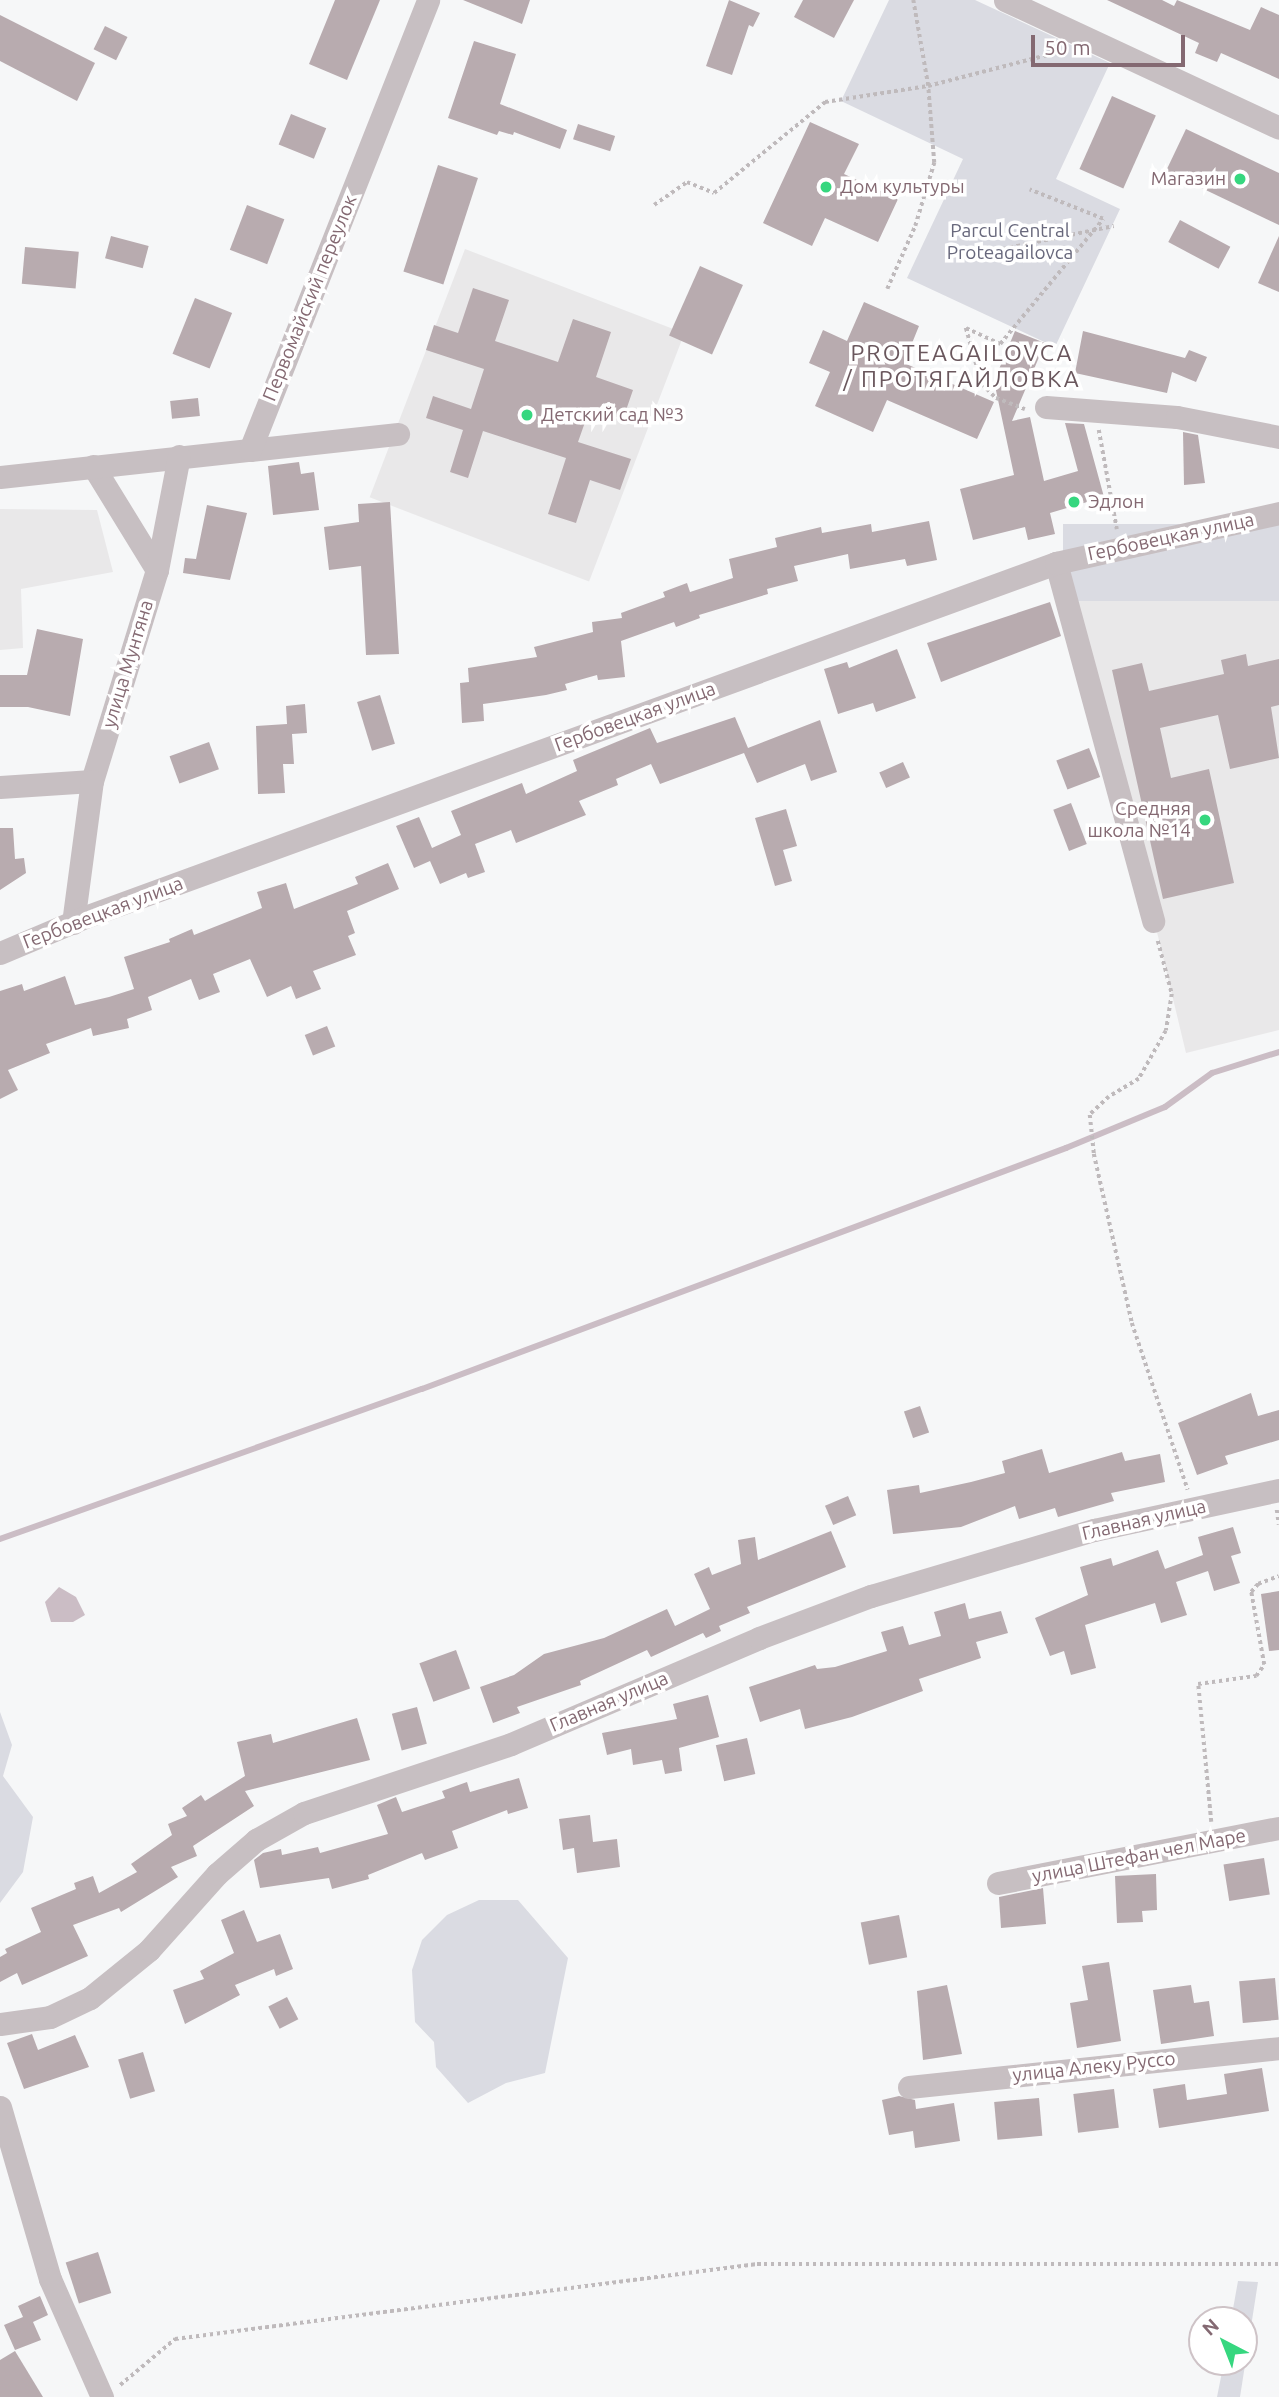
<!DOCTYPE html>
<html>
<head>
<meta charset="utf-8">
<style>
  body { margin:0 }
  #map { position:relative; width:1279px; height:2397px; overflow:hidden; background:#f6f7f8; font-family:Ubuntu,sans-serif }
  div>[style] { position:absolute }
  .built>* { inset:0; background:#e9e8e9; transform-origin:0 0 }
  .green>* { inset:0; background:#dadbe2; transform-origin:0 0 }
  .water>* { inset:0; background:#cbbdc5 }
  .stream>* { height:6px; margin:-3px; padding:0 3px; transform-origin:3px; border-radius:3px; background:#cbbdc5 }
  .building>* { inset:0; background:#b8abaf; transform-origin:0 0 }
  .path>* { height:3.5px; margin-top:-1.75px; transform-origin:0; background:repeating-linear-gradient(90deg,#bfbabc 0 3.5px,transparent 0 7px) }
  .minor>* { height:23px; margin:-11.5px; padding:0 11.5px; transform-origin:11.5px; border-radius:11.5px; background:#c7bfc2 }
  .dots>* { width:19px; height:19px; translate:-50% -50%; box-sizing:border-box; border:4px solid #fff; border-radius:50% }
  span { translate:-50% -50%; white-space:nowrap; text-align:center; line-height:1.15; -webkit-text-stroke:7px #fff; paint-order:stroke }
  .poi-label { font-size:19px; color:#846972 }
  .right { translate:-100% -50%; text-align:right }
  .left { translate:0 -50%; text-align:left }
  .park-label { font-size:19px; color:#68687c }
  .street-label { font-size:19px; color:#846972 }
  .quarter-label { font-size:23px; color:#6a575d; letter-spacing:2px }
  .north { position:absolute; left:1188px; top:2306px; width:70px; height:70px; box-sizing:border-box; background:#fff; border:2px solid #cec3c7; border-radius:50%; rotate:318deg; font-size:19px; font-weight:700; line-height:28px; text-align:center; color:#846972 }
  .north::after { content:''; display:block; margin:auto; width:24px; height:32px; background:#36d77f; clip-path:polygon(50% 0,100% 100%,50% 72%,0 100%) }
  .scale { position:absolute; left:1031px; top:35px; width:154px; height:32px; box-sizing:border-box; border:4px solid #846972; border-top:0; padding-left:9px; font-size:21px; line-height:24px; white-space:nowrap; color:#846972; -webkit-text-stroke:5px #fff; paint-order:stroke }
</style>
</head>
<body>
<div id="map">
  <div class="built">
    <i style="left:465px;top:249px;width:235px;height:266px;rotate:21deg"></i>
    <i style="clip-path:polygon(0 509px,97px 510px,113px 572px,21px 589px,23px 648px,0 650px)"></i>
    <i style="clip-path:polygon(1279px 539px,1279px 1030px,1186px 1053px,1074px 586px)"></i>
  </div>
  <div class="green">
    <i style="clip-path:polygon(889px 0,975px 0,1110px 63px,1056px 179px,1120px 209px,1055px 347px,907px 278px,963px 159px,841px 101px)"></i>
    <i style="left:1279px;top:524px;width:77px;height:216px;rotate:90deg"></i>
    <i style="clip-path:polygon(0 1712px,12px 1745px,3px 1776px,33px 1817px,23px 1872px,0 1903px)"></i>
    <i style="clip-path:polygon(479px 1900px,518px 1900px,568px 1958px,545px 2073px,506px 2083px,468px 2103px,436px 2067px,434px 2042px,415px 2022px,412px 1970px,422px 1940px,447px 1915px)"></i>
    <i style="clip-path:polygon(1238px 2281px,1258px 2282px,1240px 2397px,1217px 2397px,1224px 2362px,1244px 2362px,1244px 2320px,1231px 2320px)"></i>
  </div>
  <div class="water">
    <i style="clip-path:polygon(59px 1587px,76px 1597px,85px 1615px,73px 1622px,51px 1622px,45px 1602px)"></i>
  </div>
  <div class="stream">
    <i style="left:0;top:1539px;width:448px;rotate:-19.6deg"></i>
    <i style="left:422px;top:1389px;width:688px;rotate:-20.52deg"></i>
    <i style="left:1066px;top:1148px;width:107px;rotate:-22.5deg"></i>
    <i style="left:1165px;top:1107px;width:58px;rotate:-35.9deg"></i>
    <i style="left:1212px;top:1073px;width:70px;rotate:-17.4deg"></i>
  </div>
  <div class="building">
    <i style="clip-path:polygon(335px 0,380px 0,347px 80px,309px 64px)"></i>
    <i style="clip-path:polygon(463px 0,530px 0,522px 24px)"></i>
    <i style="clip-path:polygon(729px 0,760px 13px,753px 27px,749px 25px,732px 75px,706px 66px)"></i>
    <i style="clip-path:polygon(803px 0,854px 0,834px 38px,794px 17px)"></i>
    <i style="clip-path:polygon(1107px 0,1162px 0,1174px 6px,1177px 0,1250px 30px,1261px 7px,1279px 15px,1279px 79px,1221px 53px,1217px 62px,1195px 53px,1199px 43px)"></i>
    <i style="clip-path:polygon(0 15px,95px 63px,77px 101px,0 61px)"></i>
    <i style="left:105px;top:26px;width:25px;height:26px;rotate:26deg"></i>
    <i style="clip-path:polygon(474px 41px,516px 54px,500px 104px,567px 130px,560px 149px,514px 132px,513px 135px,499px 131px,497px 135px,448px 118px)"></i>
    <i style="left:1112px;top:96px;width:48px;height:80px;rotate:24deg"></i>
    <i style="left:291px;top:114px;width:38px;height:33px;rotate:22deg"></i>
    <i style="clip-path:polygon(810px 122px,859px 144px,844px 174px,898px 199px,878px 242px,825px 218px,812px 246px,763px 223px)"></i>
    <i style="left:578px;top:124px;width:39px;height:16px;rotate:18deg"></i>
    <i style="clip-path:polygon(1186px 129px,1279px 173px,1279px 225px,1166px 171px)"></i>
    <i style="left:438px;top:165px;width:42px;height:112px;rotate:18deg"></i>
    <i style="left:247px;top:205px;width:40px;height:48px;rotate:21deg"></i>
    <i style="left:1180px;top:220px;width:57px;height:25px;rotate:28deg"></i>
    <i style="left:111px;top:236px;width:39px;height:23px;rotate:15deg"></i>
    <i style="clip-path:polygon(1279px 236px,1279px 292px,1258px 283px)"></i>
    <i style="left:25px;top:247px;width:54px;height:37px;rotate:5deg"></i>
    <i style="left:700px;top:266px;width:47px;height:76px;rotate:24deg"></i>
    <i style="clip-path:polygon(473px 288px,509px 300px,495px 341px,558px 362px,573px 319px,611px 332px,596px 377px,633px 390px,623px 419px,590px 408px,578px 442px,631px 459px,620px 490px,590px 480px,576px 523px,548px 514px,566px 458px,483px 431px,468px 478px,450px 472px,463px 430px,426px 418px,433px 396px,471px 409px,484px 369px,426px 350px,434px 325px,458px 333px)"></i>
    <i style="left:195px;top:298px;width:40px;height:60px;rotate:22deg"></i>
    <i style="clip-path:polygon(864px 302px,919px 326px,904px 363px,994px 402px,977px 439px,887px 400px,873px 432px,815px 406px,830px 372px,809px 363px,823px 330px,847px 341px)"></i>
    <i style="clip-path:polygon(1015px 331px,1045px 343px,1012px 421px,1030px 417px,1044px 481px,1078px 471px,1065px 423px,1084px 424px,1104px 497px,1050px 513px,1055px 534px,1028px 540px,1025px 527px,973px 540px,960px 489px,1014px 475px,994px 381px)"></i>
    <i style="clip-path:polygon(1083px 331px,1185px 358px,1189px 350px,1207px 357px,1196px 382px,1172px 372px,1167px 393px,1075px 373px)"></i>
    <i style="left:198px;top:398px;width:18px;height:28px;rotate:84deg"></i>
    <i style="clip-path:polygon(1183px 432px,1198px 435px,1205px 483px,1184px 485px)"></i>
    <i style="clip-path:polygon(299px 462px,301px 474px,314px 472px,319px 510px,273px 515px,268px 466px)"></i>
    <i style="clip-path:polygon(390px 502px,399px 654px,366px 655px,361px 566px,329px 570px,324px 527px,359px 522px,358px 504px)"></i>
    <i style="clip-path:polygon(207px 505px,247px 513px,230px 580px,183px 573px,185px 558px,196px 559px)"></i>
    <i style="clip-path:polygon(929px 521px,937px 560px,907px 566px,905px 559px,850px 569px,848px 554px,794px 566px,798px 581px,767px 589px,768px 594px,699px 615px,700px 618px,676px 627px,674px 622px,621px 641px,625px 677px,598px 680px,597px 675px,565px 684px,567px 690px,546px 695px,483px 704px,484px 721px,462px 723px,460px 683px,469px 682px,468px 668px,537px 657px,534px 647px,593px 632px,592px 622px,622px 618px,621px 613px,665px 597px,663px 592px,687px 583px,690px 592px,733px 578px,729px 559px,777px 547px,775px 538px,821px 527px,822px 533px,871px 524px,872px 532px)"></i>
    <i style="clip-path:polygon(1050px 602px,1061px 636px,941px 682px,927px 643px)"></i>
    <i style="clip-path:polygon(37px 629px,83px 639px,70px 716px,28px 707px,0 707px,0 675px,27px 675px)"></i>
    <i style="clip-path:polygon(897px 649px,916px 698px,876px 712px,873px 703px,838px 714px,824px 669px,847px 662px,849px 668px)"></i>
    <i style="clip-path:polygon(1246px 654px,1248px 666px,1279px 659px,1279px 705px,1271px 707px,1279px 758px,1230px 769px,1218px 715px,1160px 728px,1171px 778px,1209px 769px,1234px 883px,1163px 899px,1112px 670px,1142px 663px,1149px 691px,1224px 674px,1221px 660px)"></i>
    <i style="left:380px;top:695px;width:51px;height:24px;rotate:73deg"></i>
    <i style="clip-path:polygon(305px 704px,307px 733px,292px 734px,294px 764px,283px 764px,285px 793px,258px 794px,256px 726px,287px 724px,286px 706px)"></i>
    <i style="clip-path:polygon(735px 717px,748px 748px,820px 720px,837px 772px,811px 781px,805px 764px,757px 783px,744px 753px,660px 784px,651px 764px,616px 779px,618px 785px,579px 801px,586px 815px,516px 843px,511px 830px,475px 844px,485px 872px,468px 878px,466px 873px,440px 884px,430px 861px,414px 868px,396px 826px,419px 817px,432px 848px,461px 835px,451px 811px,522px 783px,526px 794px,577px 771px,573px 760px,650px 728px,657px 743px)"></i>
    <i style="left:209px;top:742px;width:29px;height:42px;rotate:70deg"></i>
    <i style="left:1089px;top:748px;width:31px;height:35px;rotate:69deg"></i>
    <i style="left:903px;top:762px;width:17px;height:26px;rotate:66deg"></i>
    <i style="left:1071px;top:803px;width:44px;height:19px;rotate:69deg"></i>
    <i style="clip-path:polygon(786px 809px,797px 846px,783px 850px,792px 881px,775px 886px,755px 818px)"></i>
    <i style="clip-path:polygon(0 828px,13px 828px,15px 859px,24px 858px,26px 873px,0 890px)"></i>
    <i style="clip-path:polygon(388px 863px,399px 889px,347px 911px,355px 933px,348px 936px,356px 955px,313px 971px,321px 989px,296px 999px,291px 986px,267px 997px,250px 959px,213px 974px,220px 992px,199px 1000px,191px 979px,148px 997px,152px 1010px,127px 1019px,129px 1028px,93px 1036px,91px 1028px,46px 1044px,50px 1053px,8px 1070px,18px 1090px,0 1099px,0 991px,22px 984px,24px 991px,65px 976px,75px 1005px,109px 997px,134px 989px,124px 957px,170px 942px,169px 939px,192px 929px,194px 935px,262px 908px,257px 892px,286px 883px,294px 909px,358px 884px,355px 877px)"></i>
    <i style="left:327px;top:1026px;width:22px;height:24px;rotate:68deg"></i>
    <i style="clip-path:polygon(1251px 1393px,1258px 1416px,1279px 1410px,1279px 1440px,1225px 1456px,1228px 1464px,1197px 1475px,1178px 1423px)"></i>
    <i style="left:920px;top:1406px;width:28px;height:17px;rotate:71deg"></i>
    <i style="clip-path:polygon(1042px 1449px,1049px 1473px,1122px 1452px,1125px 1461px,1160px 1454px,1165px 1482px,1111px 1493px,1114px 1501px,1058px 1517px,1055px 1508px,1019px 1519px,1015px 1506px,961px 1527px,893px 1534px,887px 1490px,919px 1485px,920px 1493px,971px 1482px,1005px 1473px,1002px 1461px)"></i>
    <i style="left:848px;top:1496px;width:21px;height:25px;rotate:67deg"></i>
    <i style="clip-path:polygon(1233px 1527px,1241px 1553px,1231px 1556px,1240px 1583px,1214px 1591px,1208px 1571px,1176px 1582px,1187px 1615px,1161px 1623px,1155px 1603px,1085px 1625px,1096px 1668px,1071px 1675px,1064px 1651px,1050px 1656px,1035px 1618px,1088px 1595px,1080px 1567px,1111px 1558px,1113px 1566px,1158px 1550px,1165px 1569px,1203px 1555px,1198px 1537px)"></i>
    <i style="clip-path:polygon(831px 1531px,846px 1567px,747px 1607px,750px 1613px,719px 1626px,721px 1631px,706px 1638px,703px 1633px,651px 1657px,647px 1650px,580px 1681px,581px 1685px,517px 1707px,520px 1713px,493px 1723px,480px 1687px,514px 1675px,544px 1654px,604px 1638px,667px 1609px,675px 1626px,710px 1609px,694px 1574px,709px 1567px,712px 1575px,741px 1564px,738px 1540px,755px 1537px,758px 1560px)"></i>
    <i style="clip-path:polygon(1279px 1591px,1279px 1650px,1269px 1651px,1261px 1594px)"></i>
    <i style="clip-path:polygon(965px 1603px,969px 1619px,1001px 1611px,1008px 1633px,976px 1642px,981px 1658px,919px 1679px,923px 1691px,852px 1717px,805px 1729px,800px 1709px,760px 1722px,749px 1687px,815px 1665px,817px 1669px,835px 1667px,887px 1651px,881px 1632px,903px 1626px,909px 1645px,941px 1636px,934px 1612px)"></i>
    <i style="left:456px;top:1650px;width:41px;height:39px;rotate:70deg"></i>
    <i style="clip-path:polygon(708px 1695px,719px 1737px,679px 1748px,682px 1771px,665px 1774px,662px 1760px,633px 1765px,631px 1749px,607px 1755px,602px 1733px,677px 1719px,673px 1704px)"></i>
    <i style="left:417px;top:1707px;width:38px;height:26px;rotate:75deg"></i>
    <i style="clip-path:polygon(357px 1718px,370px 1760px,245px 1791px,254px 1806px,193px 1846px,197px 1856px,171px 1867px,178px 1877px,121px 1912px,119px 1908px,73px 1925px,88px 1956px,22px 1985px,17px 1973px,0 1982px,0 1957px,7px 1953px,5px 1949px,41px 1932px,31px 1908px,76px 1889px,74px 1883px,93px 1876px,99px 1893px,137px 1872px,131px 1864px,172px 1835px,168px 1824px,187px 1816px,182px 1808px,201px 1795px,205px 1801px,245px 1776px,237px 1742px,271px 1734px,273px 1743px)"></i>
    <i style="left:747px;top:1738px;width:37px;height:32px;rotate:77deg"></i>
    <i style="clip-path:polygon(519px 1778px,528px 1808px,508px 1814px,507px 1810px,452px 1831px,458px 1848px,425px 1860px,422px 1853px,368px 1875px,369px 1879px,332px 1889px,329px 1878px,260px 1888px,254px 1860px,263px 1853px,281px 1849px,282px 1855px,318px 1847px,320px 1853px,388px 1834px,377px 1805px,396px 1797px,402px 1812px,445px 1798px,442px 1791px,467px 1782px,470px 1792px)"></i>
    <i style="clip-path:polygon(590px 1815px,593px 1842px,617px 1839px,620px 1867px,577px 1873px,574px 1848px,563px 1850px,559px 1819px)"></i>
    <i style="left:1264px;top:1858px;width:37px;height:41px;rotate:81deg"></i>
    <i style="clip-path:polygon(1156px 1874px,1157px 1910px,1142px 1911px,1143px 1922px,1117px 1923px,1115px 1876px)"></i>
    <i style="clip-path:polygon(1043px 1888px,1046px 1924px,1001px 1928px,999px 1897px)"></i>
    <i style="clip-path:polygon(244px 1910px,257px 1942px,280px 1934px,293px 1969px,276px 1976px,274px 1969px,235px 1985px,240px 1995px,185px 2024px,173px 1990px,204px 1979px,200px 1971px,234px 1953px,221px 1920px)"></i>
    <i style="left:899px;top:1915px;width:43px;height:39px;rotate:79deg"></i>
    <i style="clip-path:polygon(1109px 1962px,1121px 2041px,1077px 2048px,1070px 2003px,1088px 2000px,1082px 1966px)"></i>
    <i style="left:1275px;top:1978px;width:42px;height:36px;rotate:85deg"></i>
    <i style="clip-path:polygon(947px 1985px,962px 2054px,923px 2060px,917px 1991px)"></i>
    <i style="clip-path:polygon(1191px 1985px,1194px 2003px,1209px 2001px,1214px 2036px,1161px 2044px,1153px 1990px)"></i>
    <i style="left:287px;top:1997px;width:25px;height:21px;rotate:63deg"></i>
    <i style="clip-path:polygon(32px 2034px,38px 2050px,75px 2035px,89px 2067px,24px 2089px,7px 2043px)"></i>
    <i style="left:143px;top:2052px;width:41px;height:26px;rotate:73deg"></i>
    <i style="clip-path:polygon(1262px 2068px,1269px 2111px,1159px 2128px,1153px 2089px,1185px 2084px,1187px 2100px,1227px 2094px,1224px 2074px)"></i>
    <i style="left:1114px;top:2089px;width:39px;height:41px;rotate:83deg"></i>
    <i style="clip-path:polygon(899px 2096px,915px 2100px,916px 2109px,954px 2103px,960px 2141px,915px 2148px,913px 2131px,889px 2135px,882px 2100px)"></i>
    <i style="left:1039px;top:2098px;width:38px;height:45px;rotate:85deg"></i>
    <i style="left:98px;top:2252px;width:43px;height:34px;rotate:72deg"></i>
    <i style="clip-path:polygon(40px 2296px,48px 2315px,33px 2322px,41px 2340px,15px 2350px,4px 2325px,23px 2317px,18px 2306px)"></i>
    <i style="clip-path:polygon(15px 2351px,43px 2397px,0 2397px,0 2360px)"></i>
  </div>
  <div class="path">
    <i style="left:654px;top:205px;width:40px;rotate:-34.9deg"></i>
    <i style="left:687px;top:182px;width:29px;rotate:22deg"></i>
    <i style="left:714px;top:193px;width:144px;rotate:-39.3deg"></i>
    <i style="left:825px;top:102px;width:104px;rotate:-8.8deg"></i>
    <i style="left:928px;top:86px;width:138px;rotate:-14.6deg"></i>
    <i style="left:1003px;top:249px;width:113px;rotate:-11.7deg"></i>
    <i style="left:887px;top:289px;width:69px;rotate:-66deg"></i>
    <i style="left:915px;top:226px;width:66px;rotate:-73.2deg"></i>
    <i style="left:934px;top:163px;width:77px;rotate:-94.5deg"></i>
    <i style="left:928px;top:86px;width:87px;rotate:-99.9deg"></i>
    <i style="left:966px;top:328px;width:38px;rotate:25deg"></i>
    <i style="left:1000px;top:344px;width:162px;rotate:-50.5deg"></i>
    <i style="left:1103px;top:219px;width:79px;rotate:-158.3deg"></i>
    <i style="left:966px;top:328px;width:58px;rotate:74.1deg"></i>
    <i style="left:982px;top:384px;width:20px;rotate:45deg"></i>
    <i style="left:996px;top:398px;width:31px;rotate:21deg"></i>
    <i style="left:1099px;top:430px;width:101px;rotate:79.7deg"></i>
    <i style="left:1158px;top:941px;width:55px;rotate:75.2deg"></i>
    <i style="left:1172px;top:994px;width:37px;rotate:99deg"></i>
    <i style="left:1166px;top:1031px;width:55px;rotate:119.4deg"></i>
    <i style="left:1139px;top:1079px;width:35px;rotate:149deg"></i>
    <i style="left:1109px;top:1097px;width:26px;rotate:137deg"></i>
    <i style="left:1090px;top:1115px;width:39px;rotate:84deg"></i>
    <i style="left:1094px;top:1154px;width:173px;rotate:77.3deg"></i>
    <i style="left:1132px;top:1323px;width:176px;rotate:71.5deg"></i>
    <i style="left:1277px;top:1510px;width:15px;rotate:82deg"></i>
    <i style="left:1211px;top:1822px;width:139px;rotate:-95.4deg"></i>
    <i style="left:1198px;top:1684px;width:59px;rotate:-7.9deg"></i>
    <i style="left:1256px;top:1676px;width:14px;rotate:-54deg"></i>
    <i style="left:1264px;top:1665px;width:74px;rotate:-100.1deg"></i>
    <i style="left:1251px;top:1592px;width:11px;rotate:-49deg"></i>
    <i style="left:1258px;top:1584px;width:22px;rotate:-21deg"></i>
    <i style="left:120px;top:2385px;width:72px;rotate:-39.9deg"></i>
    <i style="left:175px;top:2339px;width:587px;rotate:-7.34deg"></i>
    <i style="left:757px;top:2264px;width:522px"></i>
  </div>
  <div class="minor">
    <i style="left:1005px;top:0;width:302px;rotate:25deg"></i>
    <i style="left:1046px;top:407px;width:131px;rotate:4.4deg"></i>
    <i style="left:1177px;top:417px;width:104px;rotate:11.1deg"></i>
    <i style="left:250px;top:450px;width:149px;rotate:-6.2deg"></i>
    <i style="left:93px;top:466px;width:122px;rotate:58.4deg"></i>
    <i style="left:0;top:477px;width:251px;rotate:-6.2deg"></i>
    <i style="left:250px;top:450px;width:484px;rotate:-68.4deg"></i>
    <i style="left:1056px;top:563px;width:371px;rotate:74.8deg"></i>
    <i style="left:0;top:787px;width:92px;rotate:-3.7deg"></i>
    <i style="left:92px;top:781px;width:221px;rotate:-72.9deg"></i>
    <i style="left:157px;top:570px;width:116px;rotate:-79.1deg"></i>
    <i style="left:73px;top:923px;width:143px;rotate:-82.4deg"></i>
    <i style="left:0;top:953px;width:92px;rotate:-23deg"></i>
    <i style="left:85px;top:917px;width:1034px;rotate:-20.03deg"></i>
    <i style="left:1056px;top:563px;width:229px;rotate:-12.6deg"></i>
    <i style="left:998px;top:1883px;width:286px;rotate:-11.1deg"></i>
    <i style="left:0;top:2024px;width:50px;rotate:-8deg"></i>
    <i style="left:50px;top:2017px;width:44px;rotate:-25.4deg"></i>
    <i style="left:90px;top:1998px;width:76px;rotate:-39.1deg"></i>
    <i style="left:149px;top:1950px;width:102px;rotate:-48.2deg"></i>
    <i style="left:217px;top:1874px;width:52px;rotate:-41.1deg"></i>
    <i style="left:256px;top:1840px;width:55px;rotate:-29.4deg"></i>
    <i style="left:304px;top:1813px;width:218px;rotate:-18.4deg"></i>
    <i style="left:511px;top:1744px;width:270px;rotate:-23.1deg"></i>
    <i style="left:759px;top:1638px;width:120px;rotate:-20.6deg"></i>
    <i style="left:871px;top:1596px;width:233px;rotate:-16.5deg"></i>
    <i style="left:1094px;top:1530px;width:189px;rotate:-12.2deg"></i>
    <i style="left:909px;top:2087px;width:372px;rotate:-6deg"></i>
    <i style="left:0;top:2107px;width:179px;rotate:73.8deg"></i>
    <i style="left:50px;top:2279px;width:129px;rotate:66.2deg"></i>
  </div>
  <div class="dots">
    <i style="left:1240px;top:179px;background:#36d77f"></i>
    <i style="left:826px;top:187px;background:#36d77f"></i>
    <i style="left:527px;top:415px;background:#36d77f"></i>
    <i style="left:1074px;top:502px;background:#36d77f"></i>
    <i style="left:1205px;top:820px;background:#36d77f"></i>
  </div>
  <div class="poi-label">
    <span class="right" style="left:1226px;top:179px">Магазин</span>
    <span class="left" style="left:840px;top:187px">Дом культуры</span>
    <span class="left" style="left:541px;top:415px">Детский сад №3</span>
    <span class="left" style="left:1088px;top:502px">Эдлон</span>
    <span class="right" style="left:1191px;top:820px">Средняя<br>школа №14</span>
  </div>
  <div class="park-label">
    <span style="left:1010px;top:242px">Parcul Central<br>Proteagailovca</span>
  </div>
  <div class="street-label">
    <span style="left:310px;top:298px;rotate:-68deg">Первомайский переулок</span>
    <span style="left:1171px;top:537px;rotate:-12deg">Гербовецкая улица</span>
    <span style="left:128px;top:664px;rotate:-73deg">улица Мунтяна</span>
    <span style="left:635px;top:717px;rotate:-20deg">Гербовецкая улица</span>
    <span style="left:103px;top:913px;rotate:-21deg">Гербовецкая улица</span>
    <span style="left:1144px;top:1520px;rotate:-13deg">Главная улица</span>
    <span style="left:609px;top:1702px;rotate:-23deg">Главная улица</span>
    <span style="left:1139px;top:1856px;rotate:-11deg">улица Штефан чел Маре</span>
    <span style="left:1094px;top:2067px;rotate:-6deg">улица Алеку Руссо</span>
  </div>
  <div class="quarter-label">
    <span style="left:962px;top:366px">PROTEAGAILOVCA<br>/ ПРОТЯГАЙЛОВКА</span>
  </div>
  <div class="north">N</div>
  <div class="scale">50 m</div>
</div>
</body>
</html>
